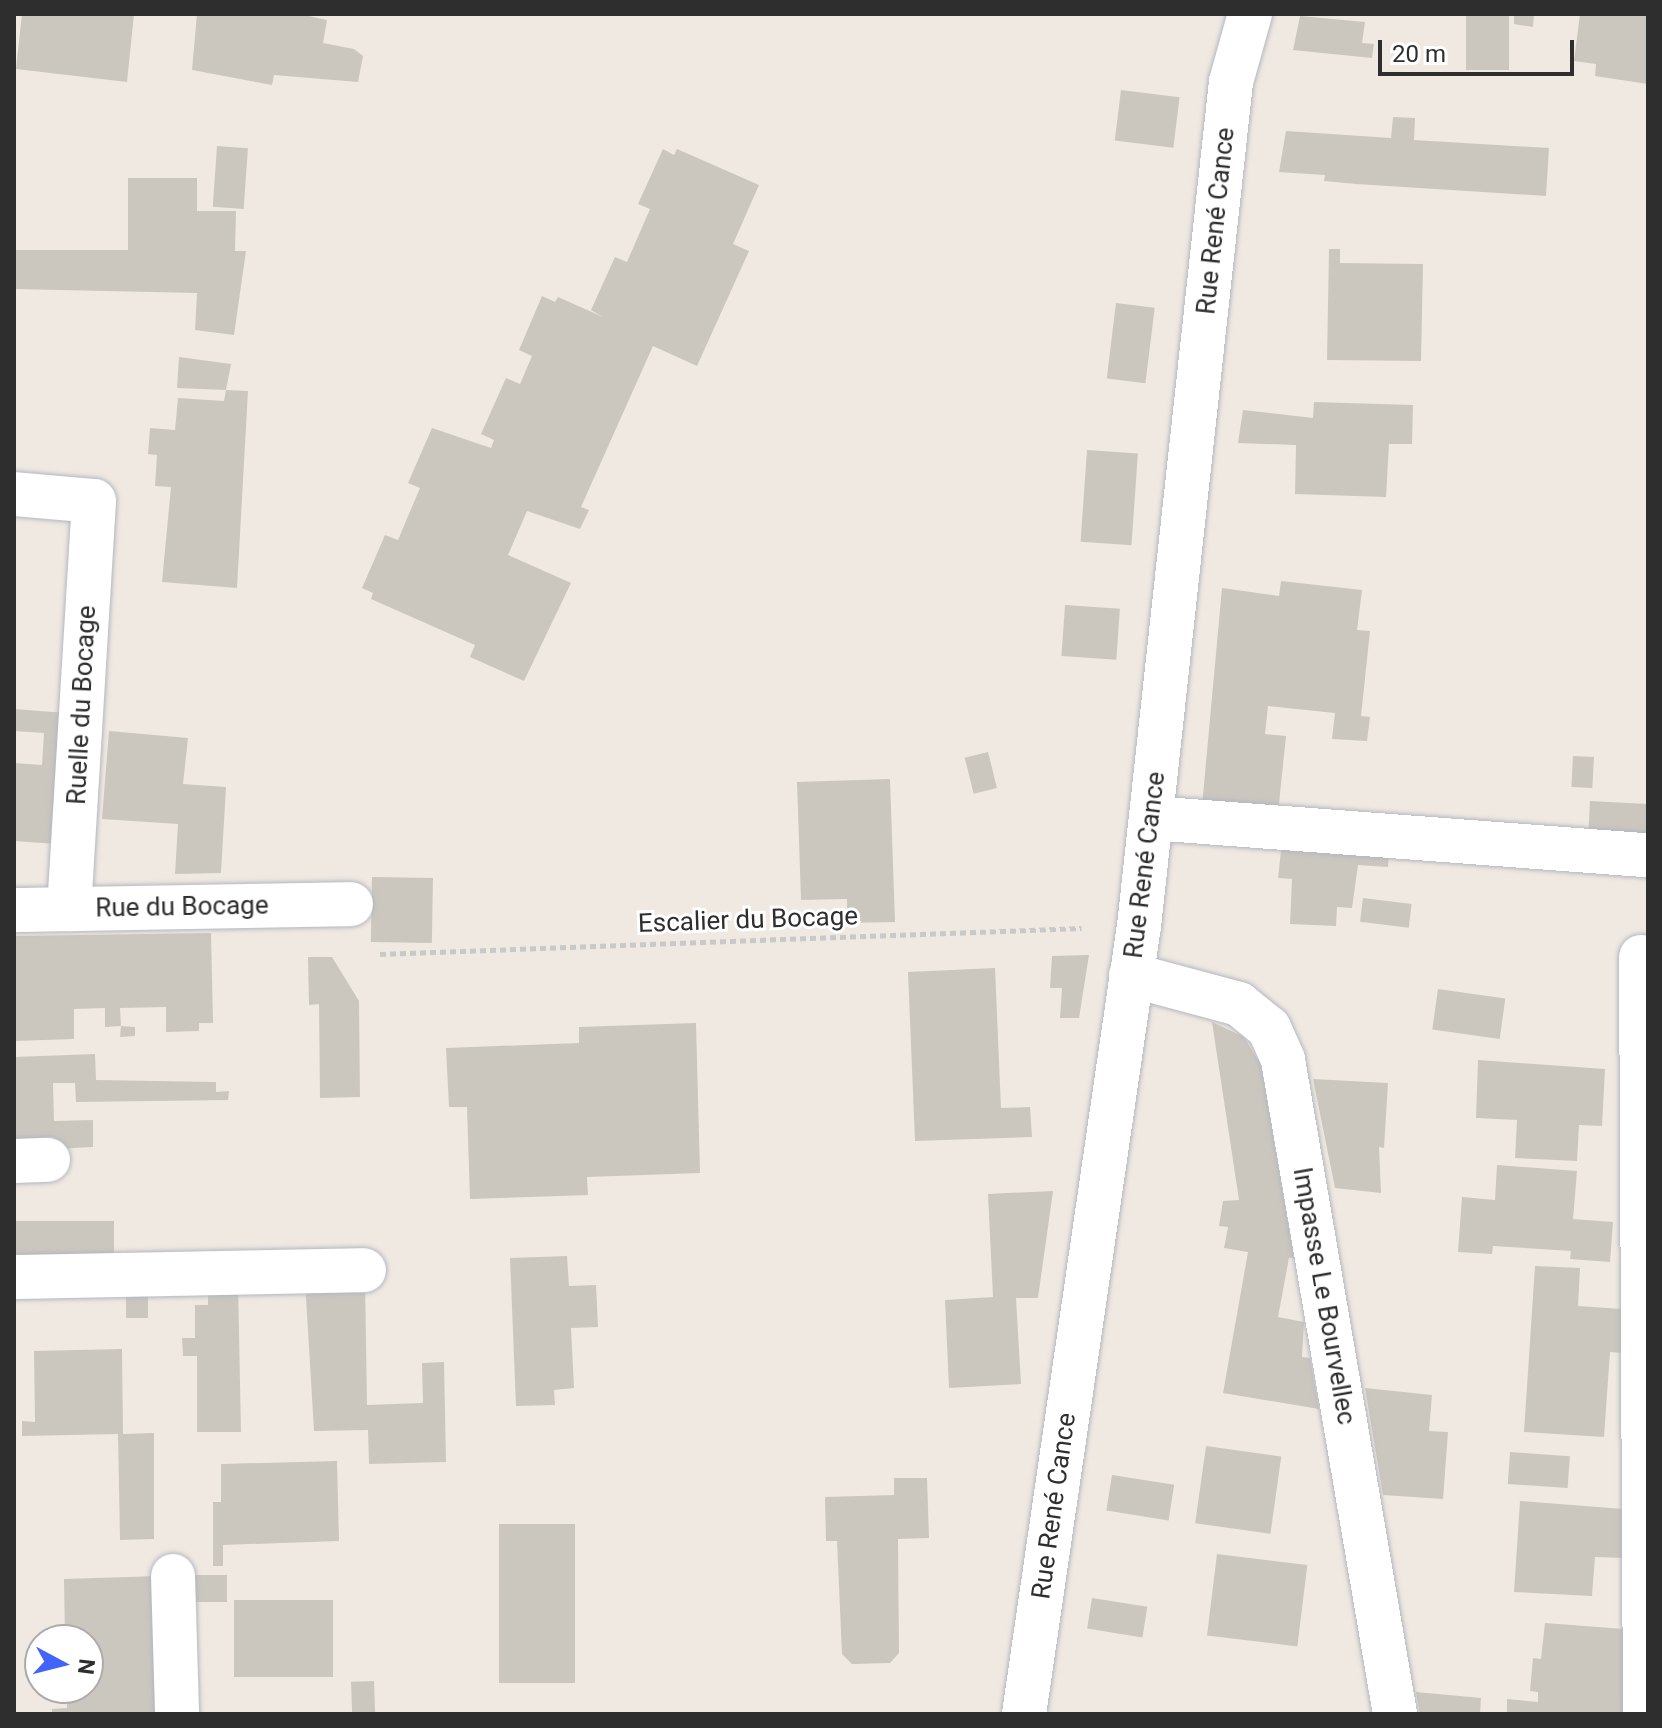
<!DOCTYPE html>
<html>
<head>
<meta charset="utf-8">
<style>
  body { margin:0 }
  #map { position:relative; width:1662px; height:1728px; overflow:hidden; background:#efe9e1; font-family:Roboto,sans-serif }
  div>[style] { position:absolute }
  .building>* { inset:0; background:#cbc7bf; transform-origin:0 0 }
  .path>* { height:5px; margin-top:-2.5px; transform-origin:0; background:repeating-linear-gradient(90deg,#c9c9c9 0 6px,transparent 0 10px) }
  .roads { filter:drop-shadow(0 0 2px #b4b7c1) drop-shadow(0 0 2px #b4b7c1) }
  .minor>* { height:44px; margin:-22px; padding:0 22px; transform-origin:22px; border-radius:22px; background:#fff }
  span { translate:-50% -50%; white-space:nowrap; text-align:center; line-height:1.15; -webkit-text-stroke:6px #fff; paint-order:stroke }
  .street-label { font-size:26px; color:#2e2e2e }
  .frame { position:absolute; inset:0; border:16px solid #2e2e2e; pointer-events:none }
  .north { position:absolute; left:24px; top:1624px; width:80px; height:80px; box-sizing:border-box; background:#fff; border:2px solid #ababab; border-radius:50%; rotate:97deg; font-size:22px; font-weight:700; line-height:32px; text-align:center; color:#2e2e2e }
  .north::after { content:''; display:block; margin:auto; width:28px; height:36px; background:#4264fb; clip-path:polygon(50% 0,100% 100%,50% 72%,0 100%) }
  .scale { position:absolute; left:1378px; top:40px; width:196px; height:36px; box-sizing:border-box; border:4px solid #2e2e2e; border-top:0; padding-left:10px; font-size:24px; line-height:28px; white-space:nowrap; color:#2e2e2e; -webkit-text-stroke:6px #fff; paint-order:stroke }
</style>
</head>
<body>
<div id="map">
  <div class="building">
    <i style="clip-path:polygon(22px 14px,134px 14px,127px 82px,16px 69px)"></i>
    <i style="clip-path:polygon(197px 14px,299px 14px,327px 20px,323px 43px,354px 49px,363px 56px,358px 82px,274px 75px,272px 85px,192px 70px)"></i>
    <i style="left:1466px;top:14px;width:43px;height:56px"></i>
    <i style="clip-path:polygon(1514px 14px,1534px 14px,1533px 27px,1514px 24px)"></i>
    <i style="clip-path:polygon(1580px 14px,1648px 14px,1648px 84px,1595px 76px,1596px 64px,1574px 61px)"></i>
    <i style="clip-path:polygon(1300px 16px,1365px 22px,1362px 43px,1374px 44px,1372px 58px,1293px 50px)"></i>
    <i style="left:1121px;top:90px;width:59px;height:51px;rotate:7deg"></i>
    <i style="clip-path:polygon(1393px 117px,1415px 118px,1414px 140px,1549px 148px,1546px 196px,1356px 184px,1324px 181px,1325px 175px,1279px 172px,1286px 131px,1391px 138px)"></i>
    <i style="left:217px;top:146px;width:31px;height:61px;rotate:4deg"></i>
    <i style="clip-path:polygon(663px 149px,674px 155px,677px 149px,759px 185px,733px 244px,749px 251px,697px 366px,653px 346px,581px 507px,589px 510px,580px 529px,527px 511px,508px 555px,571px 583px,524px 681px,470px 657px,475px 645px,371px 599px,373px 593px,362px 588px,385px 535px,398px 540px,420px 488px,408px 483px,432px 428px,491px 448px,494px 440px,481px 434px,506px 378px,520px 384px,532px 356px,519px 350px,542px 296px,555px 302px,558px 297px,603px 317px,591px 310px,615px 257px,627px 262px,650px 209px,638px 204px)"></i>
    <i style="clip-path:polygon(128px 178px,197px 178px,197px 211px,236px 211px,235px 251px,246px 251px,234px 335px,195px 330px,197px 293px,14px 289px,14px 250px,128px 250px)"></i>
    <i style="clip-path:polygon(1329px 249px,1340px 249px,1340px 263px,1423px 264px,1421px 361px,1327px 360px)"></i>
    <i style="left:1116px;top:303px;width:39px;height:76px;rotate:7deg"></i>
    <i style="clip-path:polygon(179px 357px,231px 364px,226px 390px,177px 388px)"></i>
    <i style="clip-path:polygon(226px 390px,248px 391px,237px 588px,162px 582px,171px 487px,155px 486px,157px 455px,148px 454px,150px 428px,175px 430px,178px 398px,224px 401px)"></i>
    <i style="clip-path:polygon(1314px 402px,1413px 405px,1412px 444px,1389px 444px,1386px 497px,1295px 494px,1296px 445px,1238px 443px,1243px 410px,1313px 418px)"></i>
    <i style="left:1087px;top:450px;width:51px;height:92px;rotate:4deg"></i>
    <i style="clip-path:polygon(1281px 581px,1362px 590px,1357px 630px,1370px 631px,1361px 716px,1370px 717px,1367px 741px,1332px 739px,1335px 713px,1268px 706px,1265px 734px,1286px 736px,1277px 823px,1201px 817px,1222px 588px,1279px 596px)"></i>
    <i style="left:1065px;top:605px;width:55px;height:51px;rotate:4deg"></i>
    <i style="clip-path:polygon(14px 709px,66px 713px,56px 844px,14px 841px,14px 763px,42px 765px,44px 733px,14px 731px)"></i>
    <i style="clip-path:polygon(109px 731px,188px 738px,183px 784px,226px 787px,221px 873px,175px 874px,178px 824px,102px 819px)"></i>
    <i style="left:988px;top:752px;width:37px;height:24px;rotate:76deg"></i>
    <i style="left:1573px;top:756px;width:21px;height:31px;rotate:3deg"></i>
    <i style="clip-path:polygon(890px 779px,895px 922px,847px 923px,847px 899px,801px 900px,797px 782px)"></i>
    <i style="left:1590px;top:801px;width:58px;height:43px;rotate:3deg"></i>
    <i style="clip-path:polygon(1282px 842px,1389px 849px,1388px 867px,1358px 865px,1352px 908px,1337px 907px,1336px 926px,1290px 924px,1292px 879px,1278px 878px)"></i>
    <i style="left:372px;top:877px;width:61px;height:65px;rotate:1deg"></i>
    <i style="left:1363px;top:898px;width:49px;height:24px;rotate:7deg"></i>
    <i style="clip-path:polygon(211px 933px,213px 1023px,199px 1023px,199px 1031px,166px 1032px,166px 1007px,120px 1008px,121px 1026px,135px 1027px,135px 1036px,120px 1037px,121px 1026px,105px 1027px,105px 1008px,74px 1009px,74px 1039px,14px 1041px,14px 936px)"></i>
    <i style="clip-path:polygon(1089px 955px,1079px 1018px,1060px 1018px,1062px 988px,1050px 988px,1052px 956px)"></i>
    <i style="clip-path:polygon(308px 957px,332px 957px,359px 1001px,360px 1097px,320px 1098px,319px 1004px,309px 1005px)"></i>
    <i style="clip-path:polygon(995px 968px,1001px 1108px,1030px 1107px,1032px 1137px,915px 1141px,908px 972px)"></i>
    <i style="left:1438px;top:989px;width:68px;height:41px;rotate:8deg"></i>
    <i style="clip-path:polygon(1212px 1022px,1244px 1037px,1261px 1065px,1294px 1258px,1289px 1258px,1278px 1317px,1304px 1322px,1302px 1357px,1310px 1358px,1319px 1409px,1223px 1393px,1248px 1252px,1224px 1248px,1228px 1227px,1219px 1226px,1223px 1201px,1239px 1200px)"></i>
    <i style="clip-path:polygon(696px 1023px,700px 1173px,587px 1177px,588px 1195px,470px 1199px,467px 1107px,449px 1107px,446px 1048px,579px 1043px,579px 1027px)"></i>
    <i style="clip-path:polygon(95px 1054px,96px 1080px,216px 1082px,216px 1092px,229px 1091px,228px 1100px,76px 1102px,75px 1083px,53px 1083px,54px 1121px,93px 1120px,93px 1147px,14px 1151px,14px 1057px)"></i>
    <i style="clip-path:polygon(1478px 1060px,1605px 1069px,1602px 1126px,1579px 1125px,1577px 1161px,1515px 1158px,1517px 1120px,1476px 1118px)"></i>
    <i style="clip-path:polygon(1313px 1079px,1388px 1083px,1384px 1148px,1379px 1147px,1381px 1193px,1335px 1188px)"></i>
    <i style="clip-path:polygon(1497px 1165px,1577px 1171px,1573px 1219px,1613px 1222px,1610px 1262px,1570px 1259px,1571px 1251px,1493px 1246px,1492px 1254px,1458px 1252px,1462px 1197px,1495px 1200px)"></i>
    <i style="clip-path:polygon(1053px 1191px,1038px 1298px,1016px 1298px,1021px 1384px,949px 1388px,945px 1300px,993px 1297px,988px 1194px)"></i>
    <i style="left:114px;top:1221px;width:44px;height:100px;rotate:90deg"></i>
    <i style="clip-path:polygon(567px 1256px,569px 1286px,596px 1285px,598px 1327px,571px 1328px,574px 1388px,554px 1390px,555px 1405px,516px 1406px,510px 1258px)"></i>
    <i style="clip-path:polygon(1535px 1266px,1580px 1268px,1578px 1306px,1622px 1309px,1622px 1353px,1610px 1352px,1604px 1437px,1524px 1432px)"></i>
    <i style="clip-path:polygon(365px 1280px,367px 1405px,423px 1403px,422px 1363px,444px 1362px,446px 1462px,369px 1464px,368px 1430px,314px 1431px,305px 1281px)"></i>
    <i style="clip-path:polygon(238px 1282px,241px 1432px,197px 1432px,197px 1356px,183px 1356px,182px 1338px,195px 1338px,195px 1305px,208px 1305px,208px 1283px)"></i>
    <i style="left:148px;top:1293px;width:25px;height:22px;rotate:90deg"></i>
    <i style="clip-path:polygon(122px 1349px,123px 1434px,154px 1433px,154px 1539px,120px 1540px,118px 1434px,22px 1436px,22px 1421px,35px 1422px,34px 1351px)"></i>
    <i style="clip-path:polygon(1365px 1388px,1432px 1395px,1429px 1431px,1448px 1432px,1443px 1499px,1383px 1495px)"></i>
    <i style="left:1206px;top:1446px;width:76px;height:78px;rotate:8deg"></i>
    <i style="left:1510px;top:1452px;width:60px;height:32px;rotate:4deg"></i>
    <i style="clip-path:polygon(337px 1461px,339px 1541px,223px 1545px,223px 1566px,213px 1566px,213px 1502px,221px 1502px,221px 1464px)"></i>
    <i style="left:1112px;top:1475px;width:63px;height:36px;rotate:9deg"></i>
    <i style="clip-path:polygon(894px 1478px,927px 1478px,929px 1538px,898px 1539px,899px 1653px,890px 1663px,852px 1664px,842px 1654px,837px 1541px,826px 1541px,825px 1497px,894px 1495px)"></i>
    <i style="clip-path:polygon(1520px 1501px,1623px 1509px,1624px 1558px,1595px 1557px,1592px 1596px,1514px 1592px)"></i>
    <i style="left:499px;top:1524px;width:76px;height:159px"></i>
    <i style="left:1217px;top:1554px;width:91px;height:82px;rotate:7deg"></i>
    <i style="left:193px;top:1575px;width:34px;height:27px"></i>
    <i style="clip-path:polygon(159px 1576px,161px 1714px,52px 1714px,52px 1709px,67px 1708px,66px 1688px,88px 1688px,88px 1640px,65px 1640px,64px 1579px)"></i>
    <i style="left:1092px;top:1598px;width:56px;height:31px;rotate:9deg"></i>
    <i style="left:234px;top:1600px;width:99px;height:77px"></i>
    <i style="clip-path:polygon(1545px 1623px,1624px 1629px,1624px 1714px,1507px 1713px,1507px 1699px,1538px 1702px,1538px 1692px,1530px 1691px,1533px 1658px,1541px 1659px)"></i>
    <i style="left:374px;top:1681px;width:33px;height:23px;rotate:88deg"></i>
    <i style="clip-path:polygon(1416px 1692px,1481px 1698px,1480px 1714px,1420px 1714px)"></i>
  </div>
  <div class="path">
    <i style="left:380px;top:954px;width:702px;rotate:-2.12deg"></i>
  </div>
  <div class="roads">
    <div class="minor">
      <i style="left:14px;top:494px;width:80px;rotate:5deg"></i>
      <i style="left:94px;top:501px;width:409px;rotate:93.5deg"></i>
      <i style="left:1151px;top:818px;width:498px;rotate:4.3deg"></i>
      <i style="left:14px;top:910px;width:337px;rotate:-1deg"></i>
      <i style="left:1641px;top:957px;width:757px;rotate:89.7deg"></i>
      <i style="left:1131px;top:975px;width:112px;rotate:15deg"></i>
      <i style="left:1239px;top:1004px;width:38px;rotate:39deg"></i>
      <i style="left:1269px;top:1028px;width:35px;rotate:66deg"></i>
      <i style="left:1283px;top:1060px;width:664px;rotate:80.28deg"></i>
      <i style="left:14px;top:1161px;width:34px;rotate:-2deg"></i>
      <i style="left:14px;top:1277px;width:350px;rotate:-1.1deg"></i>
      <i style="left:173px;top:1576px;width:138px;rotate:88.3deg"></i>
      <i style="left:1024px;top:1714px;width:796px;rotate:-81.7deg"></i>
      <i style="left:1139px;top:926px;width:849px;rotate:-83.78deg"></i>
      <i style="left:1231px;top:82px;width:71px;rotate:-74.4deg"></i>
    </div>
  </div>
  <div class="street-label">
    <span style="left:1216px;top:221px;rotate:-84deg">Rue René Cance</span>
    <span style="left:82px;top:705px;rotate:-87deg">Ruelle du Bocage</span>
    <span style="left:1145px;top:865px;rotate:-83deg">Rue René Cance</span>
    <span style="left:182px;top:907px;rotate:-1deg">Rue du Bocage</span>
    <span style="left:748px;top:920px;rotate:-2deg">Escalier du Bocage</span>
    <span style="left:1324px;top:1296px;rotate:80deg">Impasse Le Bourvellec</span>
    <span style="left:1054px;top:1506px;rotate:-82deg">Rue René Cance</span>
  </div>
  <div class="frame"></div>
  <div class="north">N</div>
  <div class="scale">20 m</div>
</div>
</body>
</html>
